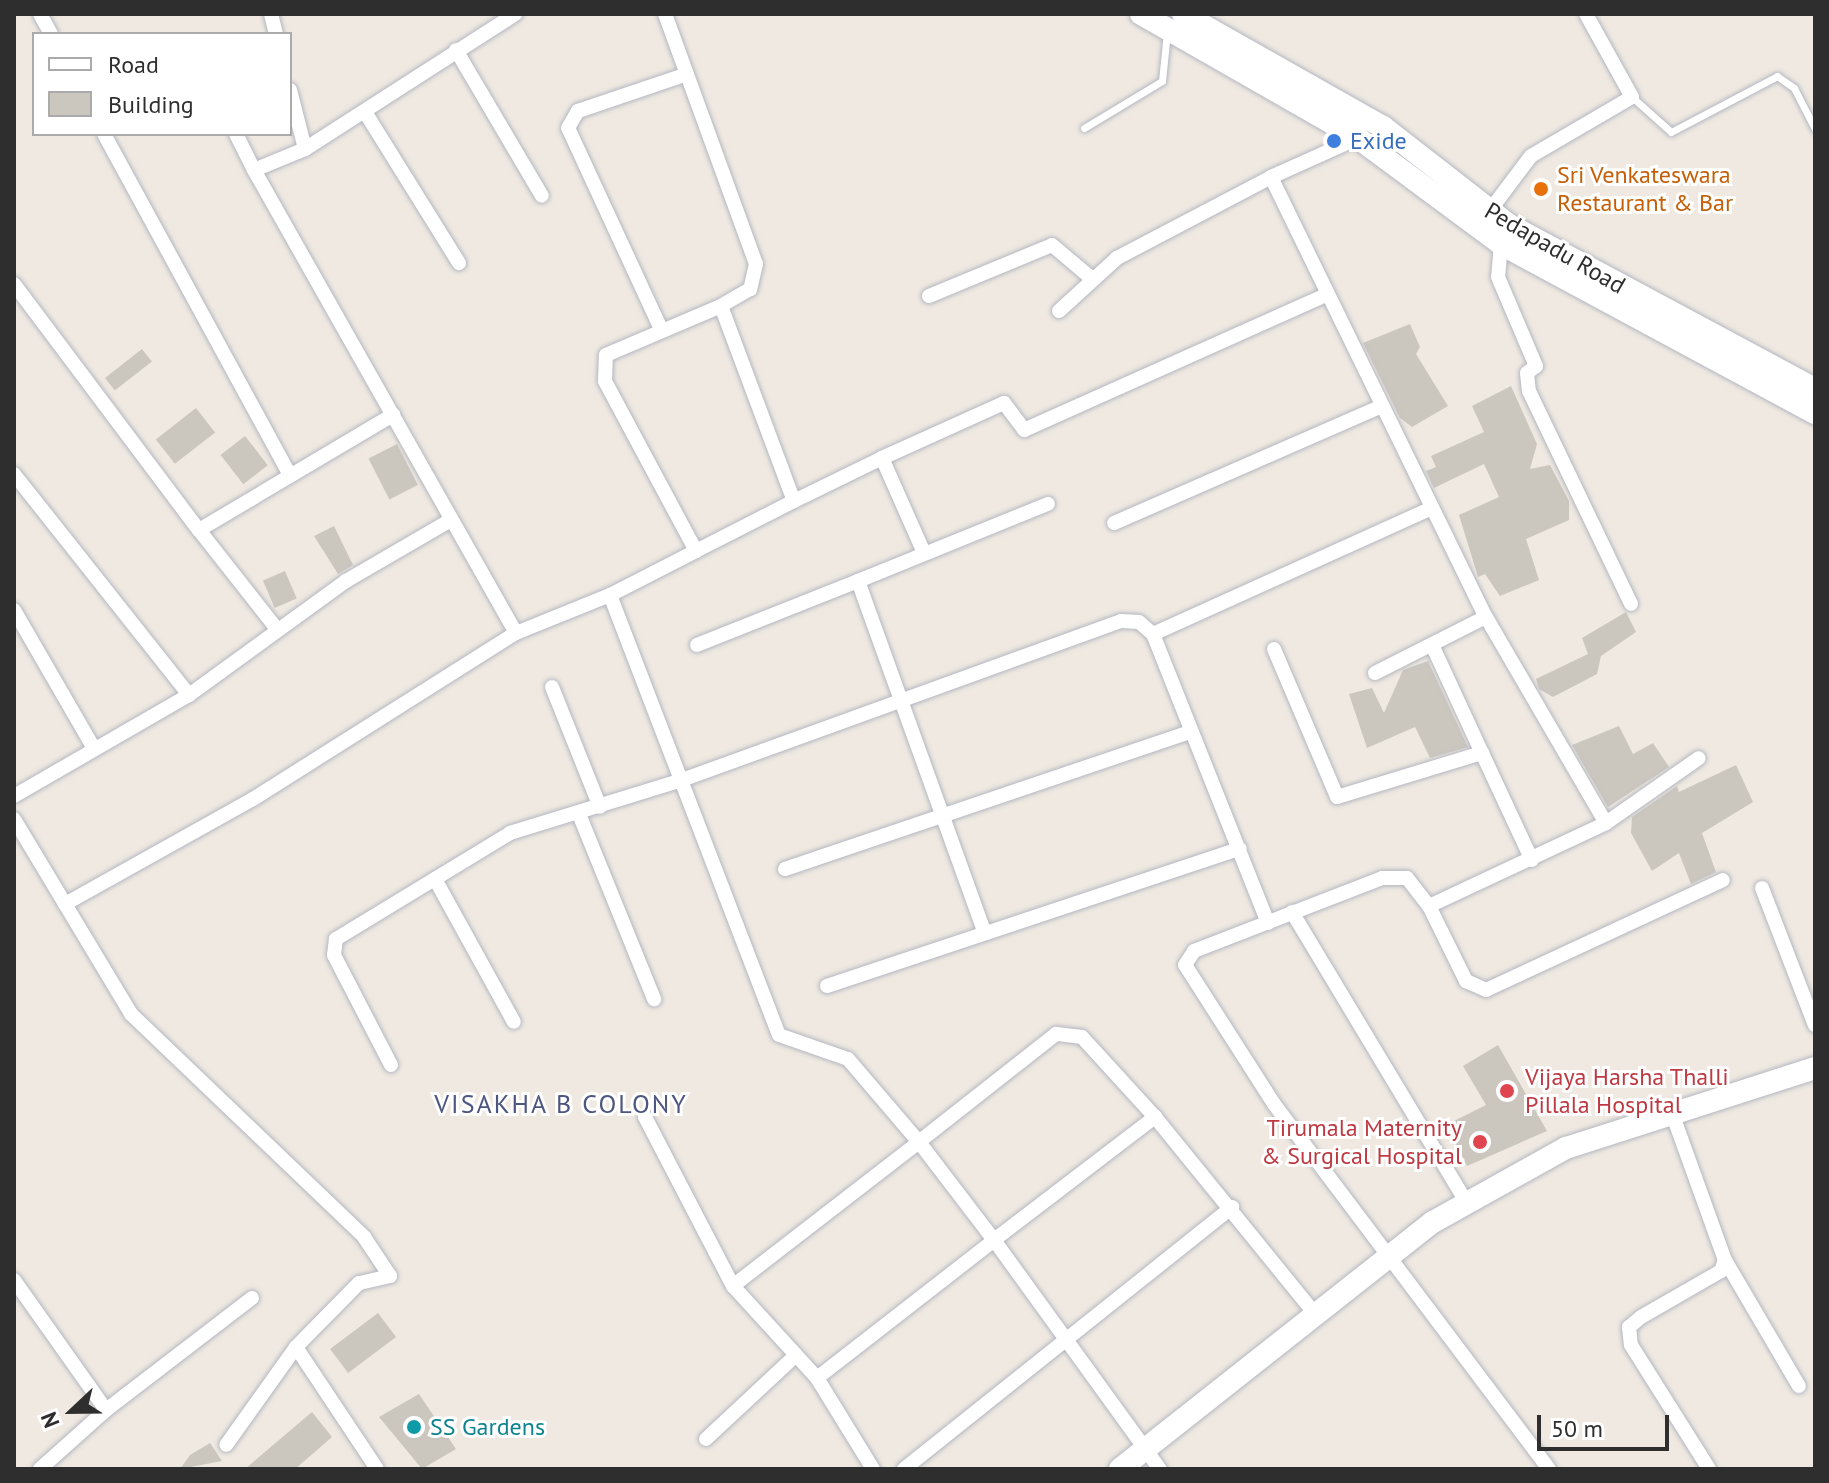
<!DOCTYPE html>
<html>
<head>
<meta charset="utf-8">
<style>
  body { margin:0 }
  #map { position:relative; width:1829px; height:1483px; overflow:hidden; background:#efe9e1; font-family:"PT Sans",sans-serif }
  div>[style] { position:absolute }
  .building>* { inset:0; background:#cbc7bf; transform-origin:0 0 }
  .roads { filter:drop-shadow(0 0 2px #b4b7c1) drop-shadow(0 0 2px #b4b7c1) }
  .lane>* { height:7px; margin:-3.5px; padding:0 3.5px; transform-origin:3.5px; border-radius:3.5px; background:#fff }
  .street>* { height:14px; margin:-7px; padding:0 7px; transform-origin:7px; border-radius:7px; background:#fff }
  .secondary>* { height:22px; margin:-11px; padding:0 11px; transform-origin:11px; border-radius:11px; background:#fff }
  .dots>* { width:22px; height:22px; translate:-50% -50%; box-sizing:border-box; border:4px solid #fff; border-radius:50% }
  span { translate:-50% -50%; white-space:nowrap; text-align:center; line-height:1.15; -webkit-text-stroke:6px #fff; paint-order:stroke }
  .shop-label { font-size:24px; color:#366cbe }
  .left { translate:0 -50%; text-align:left }
  .food-label { font-size:24px; color:#c56008 }
  .street-label { font-size:24px; color:#2e2e2e }
  .health-label { font-size:24px; color:#be3a42 }
  .right { translate:-100% -50%; text-align:right }
  .culture-label { font-size:24px; color:#0d838f }
  .neighbourhood-label { font-size:26px; color:#4d5680; letter-spacing:2px }
  .frame { position:absolute; inset:0; border:16px solid #2e2e2e; pointer-events:none }
  .legend { position:absolute; left:32px; top:32px; width:260px; height:104px; box-sizing:border-box; background:#fff; border:2px solid #ababab; margin:0; padding:10px 14px; list-style:none; font-size:24px; color:#2e2e2e }
  .legend li { display:flex; align-items:center; gap:16px; height:40px }
  .legend b { width:40px; border:2px solid #ababab }
  .north { position:absolute; left:32px; top:1371px; width:80px; height:80px; -webkit-text-stroke:6px #fff; paint-order:stroke; rotate:248deg; font-size:22px; font-weight:700; line-height:32px; text-align:center; color:#2e2e2e }
  .north::after { content:''; display:block; margin:auto; width:28px; height:36px; background:#2e2e2e; clip-path:polygon(50% 0,100% 100%,50% 72%,0 100%) }
  .scale { position:absolute; left:1537px; top:1415px; width:132px; height:36px; box-sizing:border-box; border:4px solid #2e2e2e; border-top:0; padding-left:10px; font-size:24px; line-height:28px; white-space:nowrap; color:#2e2e2e; -webkit-text-stroke:6px #fff; paint-order:stroke }
</style>
</head>
<body>
<div id="map">
  <div class="building">
    <i style="clip-path:polygon(1410px 324px,1420px 347px,1416px 354px,1448px 406px,1412px 427px,1400px 418px,1363px 343px)"></i>
    <i style="left:142px;top:349px;width:16px;height:47px;rotate:52deg"></i>
    <i style="clip-path:polygon(1511px 386px,1537px 444px,1530px 469px,1550px 465px,1569px 501px,1569px 520px,1526px 539px,1539px 580px,1500px 596px,1485px 574px,1478px 577px,1459px 515px,1499px 497px,1484px 464px,1434px 488px,1426px 471px,1436px 467px,1431px 456px,1484px 432px,1472px 406px)"></i>
    <i style="left:196px;top:408px;width:31px;height:51px;rotate:52deg"></i>
    <i style="left:245px;top:436px;width:37px;height:31px;rotate:52deg"></i>
    <i style="left:397px;top:444px;width:46px;height:32px;rotate:63deg"></i>
    <i style="clip-path:polygon(334px 526px,353px 565px,338px 574px,314px 536px)"></i>
    <i style="left:285px;top:571px;width:30px;height:24px;rotate:67deg"></i>
    <i style="clip-path:polygon(1626px 612px,1636px 632px,1601px 656px,1597px 674px,1553px 697px,1539px 689px,1536px 679px,1588px 654px,1582px 638px)"></i>
    <i style="clip-path:polygon(1428px 661px,1468px 747px,1430px 758px,1415px 727px,1367px 748px,1349px 694px,1372px 688px,1384px 713px,1403px 670px)"></i>
    <i style="clip-path:polygon(1619px 726px,1633px 754px,1653px 743px,1669px 767px,1608px 807px,1572px 745px)"></i>
    <i style="clip-path:polygon(1736px 765px,1753px 802px,1702px 833px,1716px 872px,1691px 884px,1679px 853px,1652px 871px,1631px 833px,1632px 817px,1677px 786px,1679px 792px)"></i>
    <i style="clip-path:polygon(1498px 1045px,1547px 1131px,1467px 1166px,1446px 1125px,1486px 1105px,1463px 1066px)"></i>
    <i style="left:378px;top:1313px;width:30px;height:60px;rotate:53deg"></i>
    <i style="clip-path:polygon(419px 1394px,456px 1449px,422px 1469px,379px 1417px)"></i>
    <i style="clip-path:polygon(312px 1412px,332px 1437px,295px 1469px,245px 1469px)"></i>
    <i style="clip-path:polygon(210px 1443px,222px 1461px,180px 1469px,190px 1455px)"></i>
  </div>
  <div class="roads">
    <div class="lane">
      <i style="left:1632px;top:97px;width:52px;rotate:41.9deg"></i>
      <i style="left:1671px;top:132px;width:120px;rotate:-27.8deg"></i>
      <i style="left:1777px;top:76px;width:21px;rotate:35deg"></i>
      <i style="left:1794px;top:88px;width:46px;rotate:62.9deg"></i>
      <i style="left:1084px;top:128px;width:91px;rotate:-31.1deg"></i>
      <i style="left:1162px;top:81px;width:49px;rotate:-84.2deg"></i>
    </div>
    <div class="street">
      <i style="left:40px;top:14px;width:23px;rotate:61deg"></i>
      <i style="left:271px;top:14px;width:21px;rotate:76deg"></i>
      <i style="left:665px;top:14px;width:266px;rotate:70deg"></i>
      <i style="left:756px;top:264px;width:26px;rotate:103deg"></i>
      <i style="left:750px;top:289px;width:34px;rotate:150deg"></i>
      <i style="left:456px;top:50px;width:169px;rotate:59.5deg"></i>
      <i style="left:290px;top:90px;width:61px;rotate:75.7deg"></i>
      <i style="left:305px;top:149px;width:55px;rotate:157.6deg"></i>
      <i style="left:254px;top:170px;width:532px;rotate:60.5deg"></i>
      <i style="left:365px;top:112px;width:178px;rotate:58.1deg"></i>
      <i style="left:104px;top:134px;width:385px;rotate:61.4deg"></i>
      <i style="left:236px;top:134px;width:40px;rotate:63.4deg"></i>
      <i style="left:305px;top:149px;width:250px;rotate:-32.7deg"></i>
      <i style="left:1271px;top:177px;width:95px;rotate:-24.1deg"></i>
      <i style="left:1488px;top:213px;width:71px;rotate:-53deg"></i>
      <i style="left:1531px;top:156px;width:117px;rotate:-30.3deg"></i>
      <i style="left:1632px;top:97px;width:95px;rotate:-119deg"></i>
      <i style="left:1501px;top:244px;width:33px;rotate:95deg"></i>
      <i style="left:1498px;top:277px;width:97px;rotate:66.9deg"></i>
      <i style="left:1536px;top:366px;width:11px;rotate:142deg"></i>
      <i style="left:1527px;top:373px;width:18px;rotate:84deg"></i>
      <i style="left:1529px;top:391px;width:236px;rotate:64.4deg"></i>
      <i style="left:14px;top:284px;width:308px;rotate:53.1deg"></i>
      <i style="left:199px;top:530px;width:226px;rotate:-30.7deg"></i>
      <i style="left:929px;top:296px;width:133px;rotate:-22.5deg"></i>
      <i style="left:1052px;top:245px;width:51px;rotate:40.2deg"></i>
      <i style="left:1059px;top:311px;width:79px;rotate:-42.4deg"></i>
      <i style="left:1117px;top:258px;width:174px;rotate:-27.7deg"></i>
      <i style="left:1271px;top:177px;width:490px;rotate:64deg"></i>
      <i style="left:1486px;top:617px;width:238px;rotate:59.8deg"></i>
      <i style="left:661px;top:329px;width:221px;rotate:-114.8deg"></i>
      <i style="left:568px;top:128px;width:20px;rotate:-60deg"></i>
      <i style="left:578px;top:111px;width:115px;rotate:-18.7deg"></i>
      <i style="left:882px;top:458px;width:134px;rotate:-24.3deg"></i>
      <i style="left:1004px;top:403px;width:34px;rotate:53deg"></i>
      <i style="left:1024px;top:430px;width:331px;rotate:-24.1deg"></i>
      <i style="left:14px;top:474px;width:282px;rotate:51.6deg"></i>
      <i style="left:794px;top:501px;width:110px;rotate:153deg"></i>
      <i style="left:696px;top:551px;width:193px;rotate:-118.2deg"></i>
      <i style="left:605px;top:381px;width:26px;rotate:-88deg"></i>
      <i style="left:606px;top:355px;width:125px;rotate:-23.1deg"></i>
      <i style="left:721px;top:306px;width:208px;rotate:69.5deg"></i>
      <i style="left:794px;top:501px;width:98px;rotate:-26deg"></i>
      <i style="left:882px;top:458px;width:104px;rotate:66.1deg"></i>
      <i style="left:1114px;top:523px;width:289px;rotate:-23.6deg"></i>
      <i style="left:199px;top:530px;width:125px;rotate:51.8deg"></i>
      <i style="left:696px;top:551px;width:97px;rotate:152.9deg"></i>
      <i style="left:610px;top:595px;width:471px;rotate:69deg"></i>
      <i style="left:779px;top:1035px;width:73px;rotate:19.2deg"></i>
      <i style="left:848px;top:1059px;width:109px;rotate:49.5deg"></i>
      <i style="left:919px;top:1142px;width:123px;rotate:52.6deg"></i>
      <i style="left:994px;top:1240px;width:203px;rotate:-37.4deg"></i>
      <i style="left:1155px;top:1117px;width:108px;rotate:-132.4deg"></i>
      <i style="left:1082px;top:1037px;width:26px;rotate:-173deg"></i>
      <i style="left:1056px;top:1034px;width:174px;rotate:141.8deg"></i>
      <i style="left:919px;top:1142px;width:235px;rotate:142.3deg"></i>
      <i style="left:858px;top:581px;width:205px;rotate:-22.1deg"></i>
      <i style="left:14px;top:610px;width:158px;rotate:60deg"></i>
      <i style="left:1153px;top:634px;width:311px;rotate:68.3deg"></i>
      <i style="left:697px;top:645px;width:173px;rotate:-21.7deg"></i>
      <i style="left:858px;top:581px;width:374px;rotate:70.2deg"></i>
      <i style="left:1433px;top:647px;width:117px;rotate:65.2deg"></i>
      <i style="left:1274px;top:649px;width:161px;rotate:66.9deg"></i>
      <i style="left:1337px;top:797px;width:152px;rotate:-16.9deg"></i>
      <i style="left:1482px;top:753px;width:118px;rotate:65deg"></i>
      <i style="left:1375px;top:673px;width:124px;rotate:-26.8deg"></i>
      <i style="left:552px;top:687px;width:129px;rotate:68.2deg"></i>
      <i style="left:14px;top:796px;width:202px;rotate:-30deg"></i>
      <i style="left:189px;top:695px;width:194px;rotate:-36deg"></i>
      <i style="left:346px;top:581px;width:119px;rotate:-30.2deg"></i>
      <i style="left:579px;top:814px;width:200px;rotate:67.9deg"></i>
      <i style="left:14px;top:819px;width:99px;rotate:59deg"></i>
      <i style="left:65px;top:904px;width:215px;rotate:-29.2deg"></i>
      <i style="left:253px;top:799px;width:311px;rotate:-32.3deg"></i>
      <i style="left:516px;top:633px;width:101px;rotate:-22deg"></i>
      <i style="left:785px;top:869px;width:427px;rotate:-18.7deg"></i>
      <i style="left:435px;top:879px;width:163px;rotate:61.1deg"></i>
      <i style="left:1762px;top:888px;width:147px;rotate:68.9deg"></i>
      <i style="left:65px;top:904px;width:128px;rotate:59deg"></i>
      <i style="left:131px;top:1014px;width:323px;rotate:43.7deg"></i>
      <i style="left:364px;top:1237px;width:47px;rotate:56.3deg"></i>
      <i style="left:390px;top:1276px;width:32px;rotate:167deg"></i>
      <i style="left:359px;top:1283px;width:90px;rotate:134.5deg"></i>
      <i style="left:296px;top:1347px;width:120px;rotate:125.5deg"></i>
      <i style="left:1429px;top:906px;width:84px;rotate:63.7deg"></i>
      <i style="left:1466px;top:981px;width:22px;rotate:24deg"></i>
      <i style="left:1486px;top:990px;width:261px;rotate:-24.9deg"></i>
      <i style="left:1292px;top:912px;width:340px;rotate:59deg"></i>
      <i style="left:827px;top:986px;width:435px;rotate:-18.4deg"></i>
      <i style="left:391px;top:1065px;width:124px;rotate:-117.4deg"></i>
      <i style="left:334px;top:955px;width:16px;rotate:-83deg"></i>
      <i style="left:336px;top:939px;width:204px;rotate:-31.3deg"></i>
      <i style="left:510px;top:833px;width:177px;rotate:-17.1deg"></i>
      <i style="left:679px;top:781px;width:470px;rotate:-19.9deg"></i>
      <i style="left:1121px;top:621px;width:18px;rotate:3deg"></i>
      <i style="left:1139px;top:622px;width:18px;rotate:41deg"></i>
      <i style="left:1153px;top:634px;width:306px;rotate:-24.3deg"></i>
      <i style="left:1672px;top:1113px;width:156px;rotate:70.2deg"></i>
      <i style="left:1725px;top:1260px;width:12px;rotate:110deg"></i>
      <i style="left:1721px;top:1271px;width:92px;rotate:150.1deg"></i>
      <i style="left:1641px;top:1317px;width:16px;rotate:140deg"></i>
      <i style="left:1629px;top:1327px;width:18px;rotate:84deg"></i>
      <i style="left:1631px;top:1345px;width:146px;rotate:57.8deg"></i>
      <i style="left:645px;top:1117px;width:191px;rotate:62.5deg"></i>
      <i style="left:733px;top:1286px;width:125px;rotate:47.6deg"></i>
      <i style="left:817px;top:1378px;width:107px;rotate:58.4deg"></i>
      <i style="left:1155px;top:1117px;width:254px;rotate:50.9deg"></i>
      <i style="left:1725px;top:1260px;width:146px;rotate:59.6deg"></i>
      <i style="left:14px;top:1280px;width:159px;rotate:54.7deg"></i>
      <i style="left:106px;top:1410px;width:89px;rotate:138.2deg"></i>
      <i style="left:296px;top:1347px;width:146px;rotate:56.4deg"></i>
      <i style="left:817px;top:1378px;width:224px;rotate:-37.9deg"></i>
      <i style="left:994px;top:1240px;width:283px;rotate:54.1deg"></i>
      <i style="left:106px;top:1410px;width:184px;rotate:-37.5deg"></i>
      <i style="left:706px;top:1439px;width:123px;rotate:-43deg"></i>
      <i style="left:904px;top:1469px;width:420px;rotate:-38.6deg"></i>
      <i style="left:1549px;top:1469px;width:457px;rotate:-127deg"></i>
      <i style="left:1274px;top:1104px;width:165px;rotate:-122.6deg"></i>
      <i style="left:1185px;top:965px;width:17px;rotate:-57deg"></i>
      <i style="left:1194px;top:951px;width:202px;rotate:-21.2deg"></i>
      <i style="left:1382px;top:878px;width:25px"></i>
      <i style="left:1407px;top:878px;width:36px;rotate:52deg"></i>
      <i style="left:1429px;top:906px;width:195px;rotate:-25.1deg"></i>
      <i style="left:1606px;top:823px;width:113px;rotate:-35deg"></i>
    </div>
    <div class="secondary">
      <i style="left:1141px;top:14px;width:250px;rotate:29.7deg"></i>
      <i style="left:1358px;top:138px;width:178px;rotate:36.5deg"></i>
      <i style="left:1501px;top:244px;width:357px;rotate:28.3deg"></i>
      <i style="left:1183px;top:14px;width:230px;rotate:29.5deg"></i>
      <i style="left:1383px;top:127px;width:160px;rotate:37.9deg"></i>
      <i style="left:1509px;top:225px;width:347px;rotate:28.2deg"></i>
      <i style="left:1120px;top:1469px;width:399px;rotate:-38.3deg"></i>
      <i style="left:1433px;top:1222px;width:152px;rotate:-29.1deg"></i>
      <i style="left:1566px;top:1148px;width:262px;rotate:-17.8deg"></i>
    </div>
  </div>
  <div class="dots">
    <i style="left:1334px;top:141px;background:#3f7fe0"></i>
    <i style="left:1541px;top:189px;background:#e8710a"></i>
    <i style="left:1507px;top:1091px;background:#e0444e"></i>
    <i style="left:1480px;top:1142px;background:#e0444e"></i>
    <i style="left:414px;top:1427px;background:#0f9aa8"></i>
  </div>
  <div class="shop-label">
    <span class="left" style="left:1350px;top:141px">Exide</span>
  </div>
  <div class="food-label">
    <span class="left" style="left:1557px;top:189px">Sri Venkateswara<br>Restaurant &amp; Bar</span>
  </div>
  <div class="street-label">
    <span style="left:1555px;top:248px;rotate:30deg">Pedapadu Road</span>
  </div>
  <div class="health-label">
    <span class="left" style="left:1525px;top:1091px">Vijaya Harsha Thalli<br>Pillala Hospital</span>
    <span class="right" style="left:1462px;top:1142px">Tirumala Maternity<br>&amp; Surgical Hospital</span>
  </div>
  <div class="culture-label">
    <span class="left" style="left:430px;top:1427px">SS Gardens</span>
  </div>
  <div class="neighbourhood-label">
    <span style="left:561px;top:1104px">VISAKHA B COLONY</span>
  </div>
  <div class="frame"></div>
  <ul class="legend">
  <li><b style="height:10px;background:#fff"></b>Road</li>
  <li><b style="height:22px;background:#cbc7bf"></b>Building</li>
  </ul>
  <div class="north">N</div>
  <div class="scale">50 m</div>
</div>
</body>
</html>
